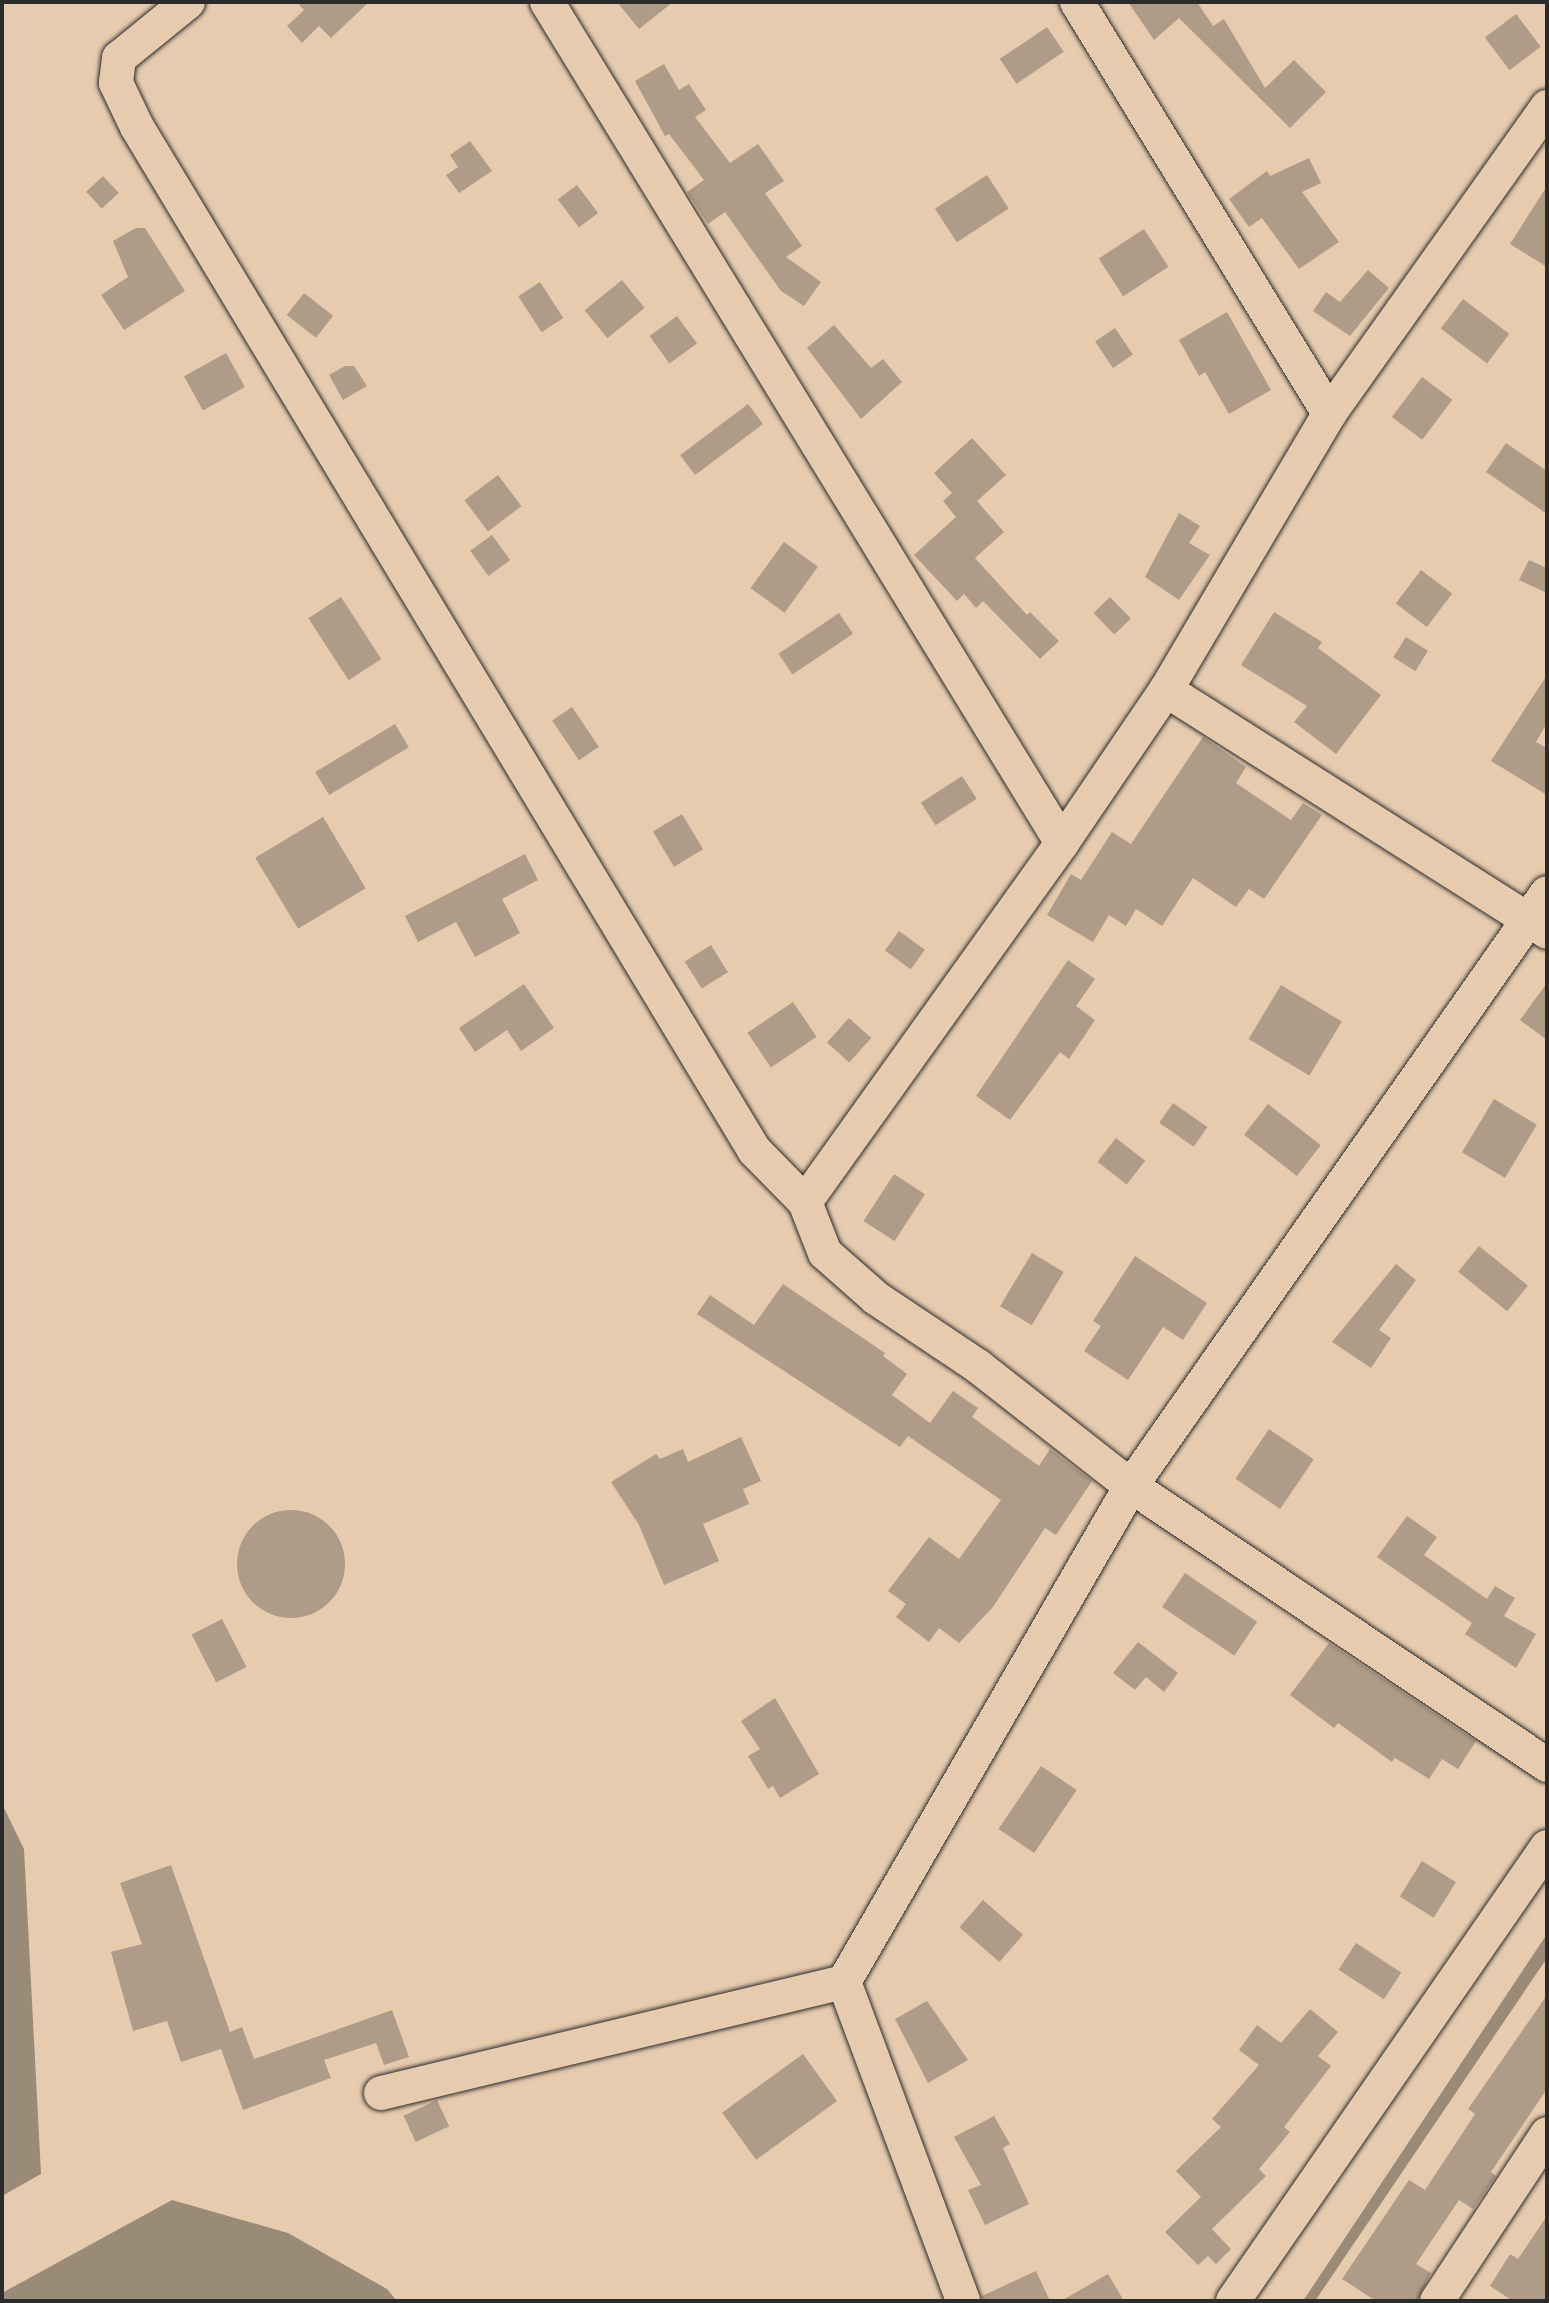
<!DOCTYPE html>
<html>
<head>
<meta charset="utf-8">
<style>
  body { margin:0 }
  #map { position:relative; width:1549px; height:2303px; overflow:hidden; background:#e6cbae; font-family:Mynerve,sans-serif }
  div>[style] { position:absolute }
  .water>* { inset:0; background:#9a8a78 }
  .building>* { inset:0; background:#af9c88; transform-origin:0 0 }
  .round { border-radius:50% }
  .roads { filter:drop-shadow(0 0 2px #2b2b2b) drop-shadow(0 0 2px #2b2b2b) }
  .minor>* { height:34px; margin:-17px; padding:0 17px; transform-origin:17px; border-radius:17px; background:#e6cbae }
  span { translate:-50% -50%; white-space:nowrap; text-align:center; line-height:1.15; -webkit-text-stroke:6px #e6cbae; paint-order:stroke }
  .frame { position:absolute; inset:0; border:4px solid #2b2b2b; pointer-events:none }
</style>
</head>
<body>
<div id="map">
  <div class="water">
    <i style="clip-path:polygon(2px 1804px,24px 1849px,41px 2174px,2px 2196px)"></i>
    <i style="clip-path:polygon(1547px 1934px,1547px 1958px,1315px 2301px,1303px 2301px)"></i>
    <i style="clip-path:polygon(172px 2200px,288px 2233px,387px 2289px,397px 2301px,2px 2301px,2px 2293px)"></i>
  </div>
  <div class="building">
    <i style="clip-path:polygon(297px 2px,369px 2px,331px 38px,319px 26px,302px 43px,287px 26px,304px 10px)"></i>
    <i style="clip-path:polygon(617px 2px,673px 2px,639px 29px)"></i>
    <i style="clip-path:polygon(1128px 2px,1197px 2px,1213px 26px,1224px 19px,1265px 88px,1294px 60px,1326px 92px,1290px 128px,1179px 18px,1154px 40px)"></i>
    <i style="left:1516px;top:14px;width:41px;height:39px;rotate:53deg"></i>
    <i style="left:1047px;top:27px;width:30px;height:57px;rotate:56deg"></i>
    <i style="clip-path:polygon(664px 64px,679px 90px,689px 84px,706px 110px,695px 117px,730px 163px,758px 144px,784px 181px,765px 193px,802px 246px,786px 257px,821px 282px,804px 306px,781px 291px,725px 212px,708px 224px,687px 192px,704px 180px,669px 134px,665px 136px,635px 81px)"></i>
    <i style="clip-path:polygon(470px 141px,492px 171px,459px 193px,446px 175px,458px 167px,450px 155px)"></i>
    <i style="clip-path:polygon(1309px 158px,1321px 183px,1302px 192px,1339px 242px,1299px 269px,1262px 218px,1249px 227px,1229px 199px,1267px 171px,1270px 176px)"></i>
    <i style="left:987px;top:175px;width:40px;height:62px;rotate:57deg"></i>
    <i style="left:103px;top:176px;width:23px;height:23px;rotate:47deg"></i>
    <i style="left:577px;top:185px;width:35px;height:24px;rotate:53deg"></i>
    <i style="clip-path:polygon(1547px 186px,1547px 267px,1510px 244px)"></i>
    <i style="clip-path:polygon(136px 228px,145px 228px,185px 291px,124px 330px,101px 295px,128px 277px,113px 241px)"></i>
    <i style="left:1144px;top:229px;width:45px;height:54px;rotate:57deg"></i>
    <i style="clip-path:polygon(1368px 270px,1389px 288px,1350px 336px,1313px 311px,1326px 292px,1340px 302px)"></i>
    <i style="left:622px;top:280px;width:36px;height:48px;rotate:51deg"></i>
    <i style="left:540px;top:282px;width:43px;height:26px;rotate:57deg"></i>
    <i style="left:304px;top:293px;width:37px;height:28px;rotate:38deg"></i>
    <i style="left:1463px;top:299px;width:58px;height:37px;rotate:37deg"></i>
    <i style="clip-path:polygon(1227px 312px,1271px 390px,1229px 414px,1205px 372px,1199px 376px,1179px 340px)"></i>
    <i style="left:677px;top:316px;width:34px;height:34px;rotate:54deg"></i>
    <i style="clip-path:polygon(834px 325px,871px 368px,883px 359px,902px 382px,861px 419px,807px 348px)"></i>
    <i style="left:1115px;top:328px;width:32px;height:24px;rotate:56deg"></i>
    <i style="left:226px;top:353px;width:39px;height:48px;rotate:61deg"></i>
    <i style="clip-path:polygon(345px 366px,354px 366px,367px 386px,343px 400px,329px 375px)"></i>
    <i style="left:1422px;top:377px;width:38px;height:50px;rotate:37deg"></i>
    <i style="left:748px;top:404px;width:25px;height:85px;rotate:53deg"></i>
    <i style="clip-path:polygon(972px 438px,1006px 475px,977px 501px,1004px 532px,975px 558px,1027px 615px,1030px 612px,1059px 641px,1040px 659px,983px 601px,976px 608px,964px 594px,957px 601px,914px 555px,956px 517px,943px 501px,952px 493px,934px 473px)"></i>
    <i style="clip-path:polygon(1506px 443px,1547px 471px,1547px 514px,1486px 472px)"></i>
    <i style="left:498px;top:475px;width:39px;height:42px;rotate:53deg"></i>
    <i style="clip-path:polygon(1179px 513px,1200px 526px,1189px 543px,1210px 555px,1179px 600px,1145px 577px)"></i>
    <i style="left:492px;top:535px;width:31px;height:27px;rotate:54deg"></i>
    <i style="left:784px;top:542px;width:42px;height:57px;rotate:36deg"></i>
    <i style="clip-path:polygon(1529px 560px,1547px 568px,1547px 593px,1519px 580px)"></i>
    <i style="left:1421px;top:570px;width:39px;height:42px;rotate:37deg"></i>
    <i style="left:341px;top:597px;width:74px;height:39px;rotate:57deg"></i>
    <i style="left:1110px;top:597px;width:30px;height:23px;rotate:46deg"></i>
    <i style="clip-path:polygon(1274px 612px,1322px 642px,1318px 648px,1381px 695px,1336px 754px,1294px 722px,1307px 706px,1241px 665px)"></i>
    <i style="left:839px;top:613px;width:25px;height:73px;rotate:56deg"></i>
    <i style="left:1406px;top:637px;width:26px;height:24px;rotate:32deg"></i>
    <i style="clip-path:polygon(1547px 675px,1547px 723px,1536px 742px,1547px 748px,1547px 795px,1491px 761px)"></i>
    <i style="left:572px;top:707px;width:48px;height:24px;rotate:56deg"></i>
    <i style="left:395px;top:724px;width:27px;height:93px;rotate:59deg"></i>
    <i style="clip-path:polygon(1203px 737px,1246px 767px,1236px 783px,1291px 820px,1303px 803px,1322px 815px,1264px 899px,1249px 889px,1236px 907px,1193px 878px,1162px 926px,1136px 909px,1126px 926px,1109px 915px,1093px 942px,1047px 915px,1071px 874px,1081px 880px,1112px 832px,1131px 844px)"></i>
    <i style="left:962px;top:776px;width:27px;height:49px;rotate:57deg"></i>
    <i style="left:682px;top:814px;width:41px;height:34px;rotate:59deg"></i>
    <i style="left:323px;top:817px;width:83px;height:79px;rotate:59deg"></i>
    <i style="clip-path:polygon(525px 854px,538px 880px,502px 899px,520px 933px,475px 957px,456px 922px,418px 942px,405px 916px)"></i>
    <i style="left:899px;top:931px;width:32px;height:24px;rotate:36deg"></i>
    <i style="left:711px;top:945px;width:32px;height:31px;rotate:58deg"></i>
    <i style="clip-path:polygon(1068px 960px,1095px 979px,1076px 1006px,1095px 1020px,1069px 1059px,1060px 1052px,1010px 1120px,976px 1096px)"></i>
    <i style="clip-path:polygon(1547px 983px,1547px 1040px,1520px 1020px)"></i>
    <i style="clip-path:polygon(524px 984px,554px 1028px,521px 1051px,507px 1030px,475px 1052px,459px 1028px)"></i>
    <i style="left:1281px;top:985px;width:71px;height:63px;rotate:31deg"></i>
    <i style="left:793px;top:1002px;width:42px;height:55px;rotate:56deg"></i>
    <i style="left:849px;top:1018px;width:30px;height:33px;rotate:42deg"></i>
    <i style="left:1494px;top:1099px;width:50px;height:62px;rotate:31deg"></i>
    <i style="left:1173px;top:1103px;width:42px;height:24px;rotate:35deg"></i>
    <i style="left:1268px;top:1104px;width:67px;height:39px;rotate:38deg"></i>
    <i style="left:1116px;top:1138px;width:37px;height:30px;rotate:38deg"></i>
    <i style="left:894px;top:1174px;width:37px;height:56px;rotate:33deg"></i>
    <i style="left:1479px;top:1246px;width:63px;height:33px;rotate:39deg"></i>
    <i style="left:1032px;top:1253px;width:37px;height:62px;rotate:31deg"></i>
    <i style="clip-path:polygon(1135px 1256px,1207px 1303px,1183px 1340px,1163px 1327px,1128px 1380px,1084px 1351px,1101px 1326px,1093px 1321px)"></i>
    <i style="clip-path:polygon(1396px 1264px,1416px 1280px,1379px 1330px,1391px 1338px,1371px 1368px,1332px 1342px)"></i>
    <i style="clip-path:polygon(783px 1284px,885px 1353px,883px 1356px,907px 1374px,892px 1395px,930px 1423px,953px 1391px,978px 1408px,972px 1417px,1039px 1466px,1050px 1449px,1092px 1481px,1056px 1535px,1045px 1528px,993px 1607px,959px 1643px,939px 1628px,929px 1642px,896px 1617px,906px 1604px,888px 1591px,929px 1537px,959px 1559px,1001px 1500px,908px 1436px,900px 1447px,697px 1314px,710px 1295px,754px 1325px)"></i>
    <i style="left:1269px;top:1429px;width:54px;height:60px;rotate:34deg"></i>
    <i style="clip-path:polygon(741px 1437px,761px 1481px,743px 1489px,749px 1504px,703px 1524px,719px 1561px,664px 1585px,639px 1525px,611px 1482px,656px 1454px,660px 1459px,683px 1449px,688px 1462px)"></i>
    <i class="round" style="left:237px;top:1510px;width:108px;height:108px"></i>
    <i style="clip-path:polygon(1407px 1516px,1437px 1537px,1424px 1555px,1487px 1599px,1495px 1586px,1515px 1598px,1504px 1616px,1536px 1634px,1516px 1668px,1465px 1634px,1472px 1623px,1377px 1557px)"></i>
    <i style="left:1185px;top:1573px;width:87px;height:41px;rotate:34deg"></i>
    <i style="left:222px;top:1619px;width:54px;height:34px;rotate:63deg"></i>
    <i style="clip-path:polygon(1138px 1642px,1178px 1673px,1164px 1692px,1146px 1677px,1135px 1690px,1113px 1673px)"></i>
    <i style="clip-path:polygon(1329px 1643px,1476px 1741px,1458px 1769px,1442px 1759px,1429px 1779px,1395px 1758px,1392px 1762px,1338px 1723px,1334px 1728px,1290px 1695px)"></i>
    <i style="clip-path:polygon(775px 1698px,819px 1774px,780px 1798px,773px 1786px,768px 1789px,748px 1756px,760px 1749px,741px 1721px)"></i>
    <i style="left:1041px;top:1766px;width:43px;height:76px;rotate:34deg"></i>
    <i style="left:1422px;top:1861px;width:40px;height:42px;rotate:32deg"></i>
    <i style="clip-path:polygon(171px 1865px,230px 2032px,242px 2027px,254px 2059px,392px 2010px,409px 2057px,384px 2065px,376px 2043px,324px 2060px,331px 2078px,243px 2110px,221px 2049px,181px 2062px,167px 2021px,133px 2031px,111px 1952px,142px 1944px,120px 1883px)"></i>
    <i style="left:983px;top:1900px;width:53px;height:36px;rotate:41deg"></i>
    <i style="left:1356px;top:1943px;width:54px;height:32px;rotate:33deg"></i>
    <i style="clip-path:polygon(1547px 1995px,1547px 2089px,1491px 2172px,1496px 2176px,1473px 2209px,1459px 2200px,1416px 2264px,1431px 2273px,1417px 2301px,1376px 2301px,1342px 2279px,1409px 2180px,1425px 2190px,1475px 2114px,1468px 2109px)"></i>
    <i style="clip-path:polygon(927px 2001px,968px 2060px,928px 2083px,895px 2019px)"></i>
    <i style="clip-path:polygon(1310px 2009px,1338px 2032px,1318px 2056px,1331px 2066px,1284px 2127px,1290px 2132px,1259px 2169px,1266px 2176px,1212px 2229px,1231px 2249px,1216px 2264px,1208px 2256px,1198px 2265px,1165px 2232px,1201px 2197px,1176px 2171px,1221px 2127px,1212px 2119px,1259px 2065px,1239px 2050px,1257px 2025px,1281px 2043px)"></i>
    <i style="left:803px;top:2054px;width:58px;height:100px;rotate:54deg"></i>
    <i style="left:437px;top:2100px;width:29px;height:37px;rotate:65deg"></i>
    <i style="clip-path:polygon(994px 2116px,1010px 2144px,1003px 2148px,1029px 2204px,985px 2225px,968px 2190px,981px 2185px,954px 2137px)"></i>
    <i style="clip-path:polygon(1547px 2216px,1547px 2301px,1513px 2301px,1490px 2286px,1510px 2254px,1518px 2259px)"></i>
    <i style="clip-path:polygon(1036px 2271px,1050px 2301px,982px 2301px,982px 2296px)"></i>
    <i style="clip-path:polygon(1108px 2274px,1124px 2301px,1061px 2301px)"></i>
  </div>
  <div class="roads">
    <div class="minor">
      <i style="left:188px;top:2px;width:89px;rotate:140.9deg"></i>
      <i style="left:119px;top:58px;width:25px;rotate:97deg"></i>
      <i style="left:116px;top:83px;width:49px;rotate:64.5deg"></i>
      <i style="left:137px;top:127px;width:1195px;rotate:58.9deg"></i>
      <i style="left:754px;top:1150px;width:73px;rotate:45.6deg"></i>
      <i style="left:805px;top:1202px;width:55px;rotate:68.6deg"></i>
      <i style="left:825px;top:1253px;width:68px;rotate:41.4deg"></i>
      <i style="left:876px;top:1298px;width:124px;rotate:33.8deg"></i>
      <i style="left:979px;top:1367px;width:193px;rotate:38.1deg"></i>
      <i style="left:1131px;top:1486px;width:501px;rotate:33.85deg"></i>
      <i style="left:547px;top:2px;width:986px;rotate:58.52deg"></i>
      <i style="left:1077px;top:2px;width:483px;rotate:58.5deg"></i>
      <i style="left:1166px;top:690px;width:451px;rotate:32.4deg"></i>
      <i style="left:805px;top:1202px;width:442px;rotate:-54.4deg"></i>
      <i style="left:1062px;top:843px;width:185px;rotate:-55.8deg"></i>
      <i style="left:1166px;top:690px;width:321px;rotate:-59.4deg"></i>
      <i style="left:1329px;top:414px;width:377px;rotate:-54.6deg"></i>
      <i style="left:844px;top:1982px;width:340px;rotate:69.5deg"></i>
      <i style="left:381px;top:2093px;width:476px;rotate:-13.5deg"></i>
      <i style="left:844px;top:1982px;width:573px;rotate:-59.95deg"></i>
      <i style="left:1131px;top:1486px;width:724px;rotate:-54.95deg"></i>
      <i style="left:1233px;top:2301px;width:552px;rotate:-55.33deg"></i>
      <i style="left:1437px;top:2301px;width:200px;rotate:-56.6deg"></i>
    </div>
  </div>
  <div class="frame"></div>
</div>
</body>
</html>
